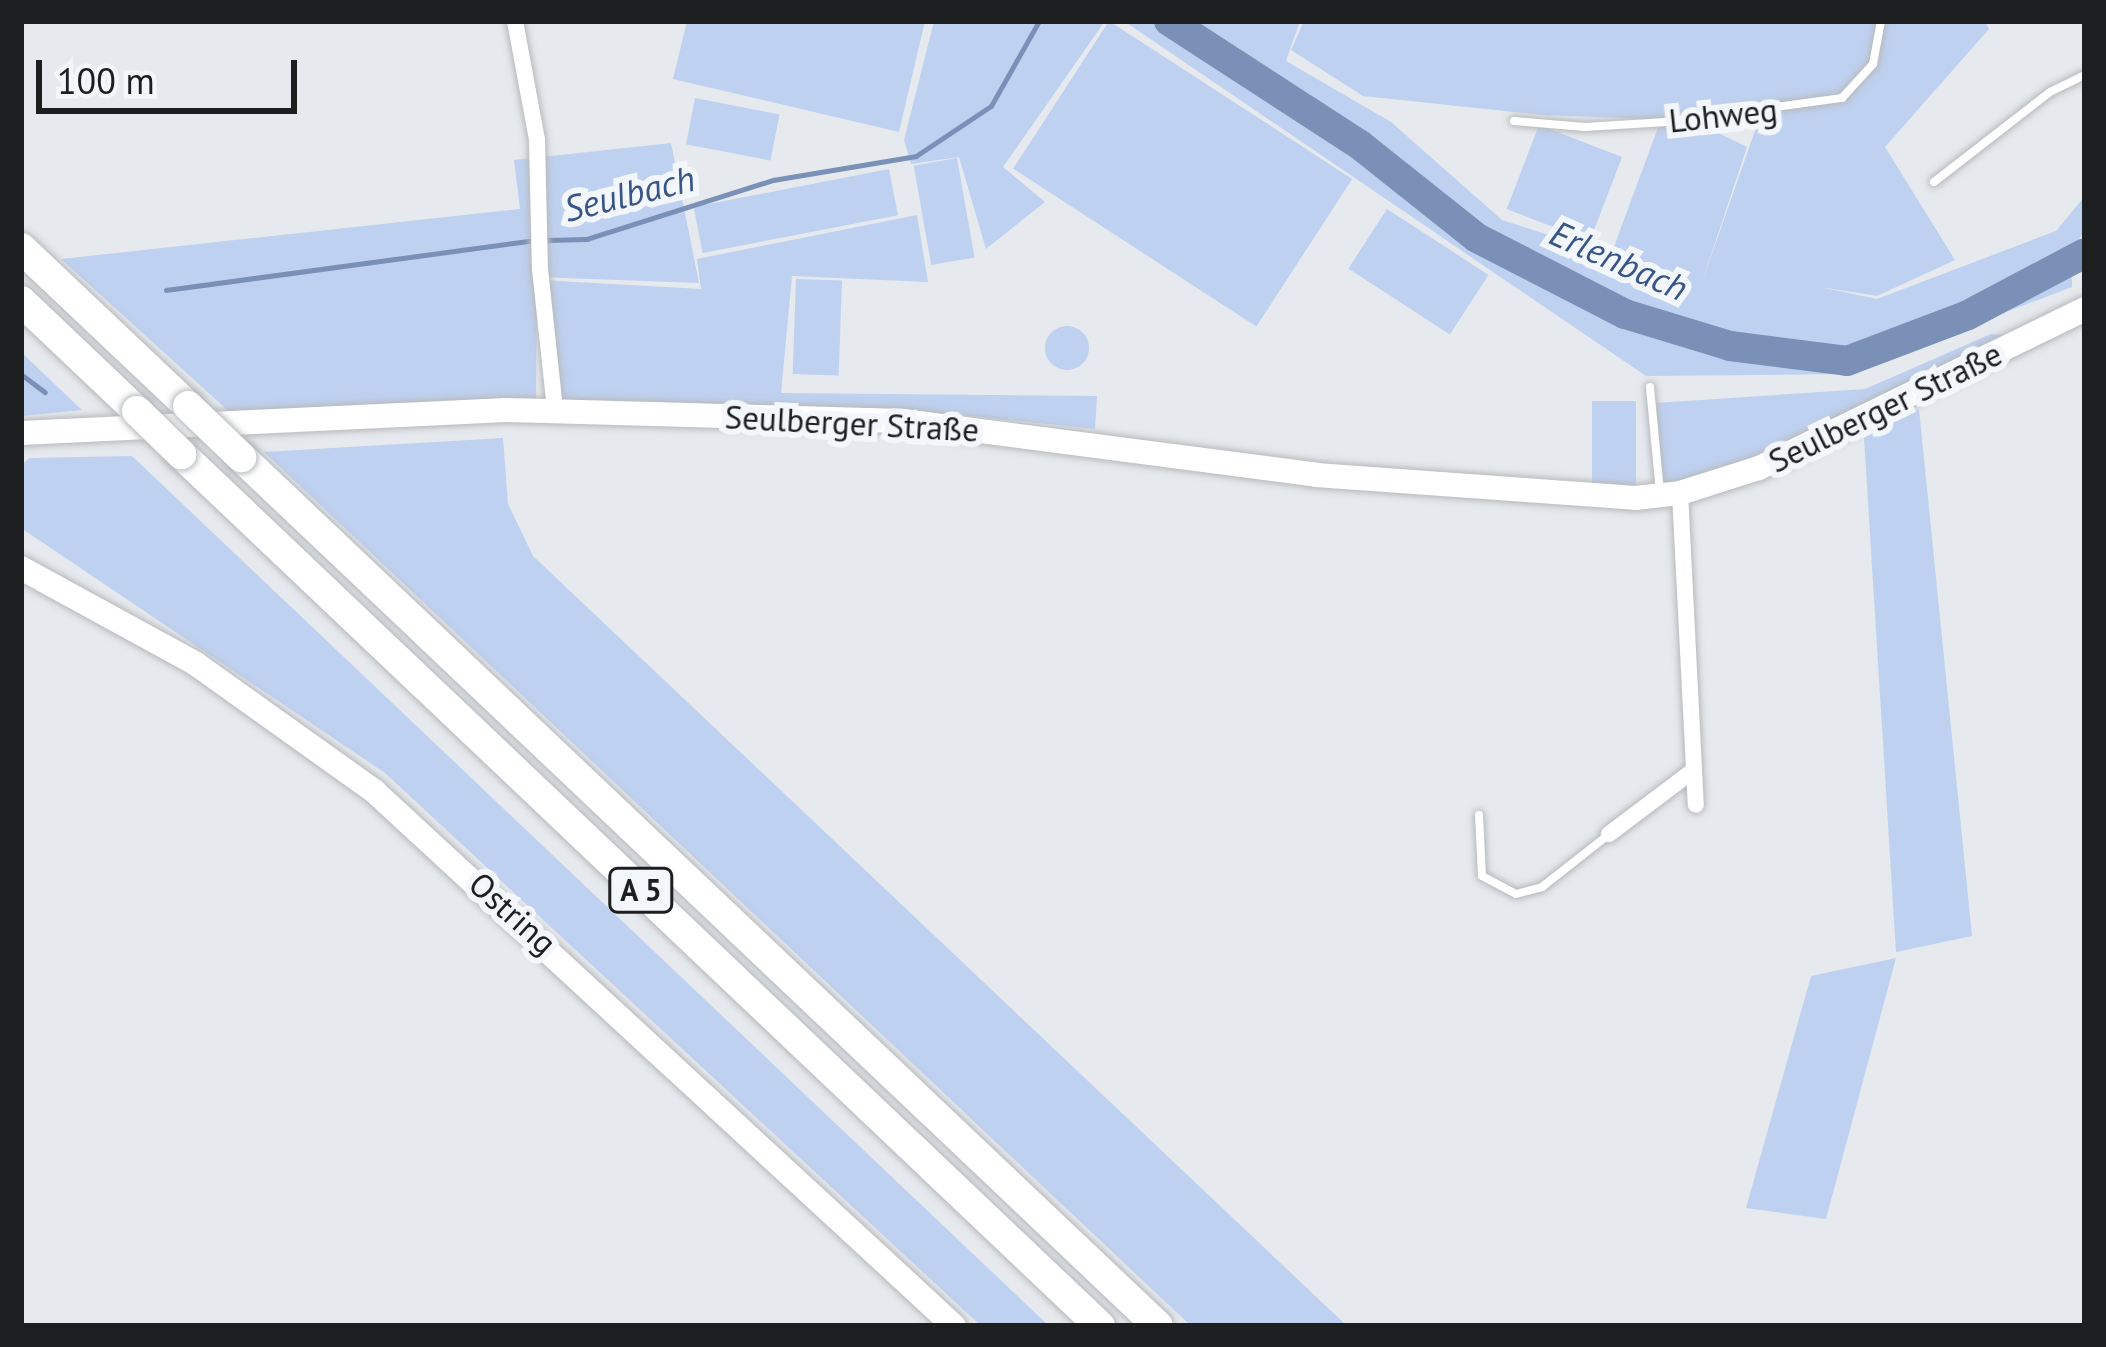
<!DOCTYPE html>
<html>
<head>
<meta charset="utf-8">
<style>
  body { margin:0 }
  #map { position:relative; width:2106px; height:1347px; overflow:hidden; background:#e6e9ed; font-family:"PT Sans",sans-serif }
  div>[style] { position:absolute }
  .green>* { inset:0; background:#bfd1f0; transform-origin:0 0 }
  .round { border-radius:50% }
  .stream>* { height:4.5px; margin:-2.25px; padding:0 2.25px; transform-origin:2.25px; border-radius:2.25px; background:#7a90b7 }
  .river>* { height:30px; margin:-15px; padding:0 15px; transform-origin:15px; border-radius:15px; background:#7a90b7 }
  .roads { filter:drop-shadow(0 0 3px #b7babd) drop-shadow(0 0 3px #b7babd) }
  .lane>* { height:8px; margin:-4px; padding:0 4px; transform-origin:4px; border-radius:4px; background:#fff }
  .street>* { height:16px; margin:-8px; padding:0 8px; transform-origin:8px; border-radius:8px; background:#fff }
  .secondary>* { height:24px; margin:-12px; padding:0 12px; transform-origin:12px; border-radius:12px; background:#fff }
  .highway>* { height:30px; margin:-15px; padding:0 15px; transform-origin:15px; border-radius:15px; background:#fff }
  .bridges { filter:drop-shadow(0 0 3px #b7babd) drop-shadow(0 0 3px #b7babd) }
  .highway-bridge>* { height:30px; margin:-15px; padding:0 15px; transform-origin:15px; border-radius:15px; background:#fff }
  span { translate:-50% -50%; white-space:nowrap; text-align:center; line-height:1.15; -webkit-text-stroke:12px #f3f6fa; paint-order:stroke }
  .shield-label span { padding:3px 9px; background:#f3f6fa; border:3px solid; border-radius:9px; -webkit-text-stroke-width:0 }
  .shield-label { font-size:30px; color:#1d1e1f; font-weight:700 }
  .street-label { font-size:33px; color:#1d1e1f }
  .water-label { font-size:36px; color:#38558a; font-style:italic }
  .frame { position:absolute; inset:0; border:24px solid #1d1e1f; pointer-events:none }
  .scale { position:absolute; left:36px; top:60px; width:261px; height:54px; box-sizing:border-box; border:6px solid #1d1e1f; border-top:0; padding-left:15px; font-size:36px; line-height:42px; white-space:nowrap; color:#1d1e1f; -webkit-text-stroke:9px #f3f6fa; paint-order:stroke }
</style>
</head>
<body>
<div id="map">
  <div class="green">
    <i style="clip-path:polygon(687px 21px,925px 21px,899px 132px,673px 79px)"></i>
    <i style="clip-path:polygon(934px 21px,1105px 21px,1003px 167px,1045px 202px,986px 249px,959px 157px,911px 164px,904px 140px)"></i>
    <i style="left:1109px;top:21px;width:290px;height:176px;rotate:33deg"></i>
    <i style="clip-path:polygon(1124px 21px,1300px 21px,1286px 61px,1391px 122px,1502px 220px,1675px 276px,1612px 252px,1659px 125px,1706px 127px,1747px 147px,1701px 285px,1757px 125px,1785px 124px,1542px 115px,1363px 96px,1291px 50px,1304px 21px,1985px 21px,1989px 29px,1885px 147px,1955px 260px,1877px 296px,1820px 287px,1877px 299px,2056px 231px,2085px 196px,2085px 231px,2071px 249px,2072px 287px,1842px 374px,1646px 376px)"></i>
    <i style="left:695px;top:98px;width:86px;height:47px;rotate:11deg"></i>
    <i style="left:1539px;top:125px;width:89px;height:90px;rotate:21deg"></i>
    <i style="clip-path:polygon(671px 143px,699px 283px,537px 277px,536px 401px,234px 416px,61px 259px,520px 209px,514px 160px)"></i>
    <i style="left:957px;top:158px;width:101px;height:44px;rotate:80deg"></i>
    <i style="left:889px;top:169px;width:47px;height:199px;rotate:79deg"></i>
    <i style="left:1387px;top:209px;width:121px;height:71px;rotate:33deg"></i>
    <i style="clip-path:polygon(917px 215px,928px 282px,792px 276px,781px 393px,1097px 396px,1095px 429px,901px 409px,558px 401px,540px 280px,701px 289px,697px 259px)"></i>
    <i style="left:796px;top:279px;width:46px;height:95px;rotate:2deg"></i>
    <i class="round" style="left:1045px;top:326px;width:44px;height:44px"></i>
    <i style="clip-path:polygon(1991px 334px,2035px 338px,1803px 459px,1723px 493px,1665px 504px,1656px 403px,1865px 389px)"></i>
    <i style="clip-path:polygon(21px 352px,82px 410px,21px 416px)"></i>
    <i style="left:1592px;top:401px;width:44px;height:92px"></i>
    <i style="clip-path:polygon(1919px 409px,1972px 936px,1896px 952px,1864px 438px)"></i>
    <i style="clip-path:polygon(503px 438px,508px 504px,533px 556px,1347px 1326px,1191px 1326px,264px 452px)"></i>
    <i style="clip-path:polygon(132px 456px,1049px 1326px,981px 1326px,385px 773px,21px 528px,21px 465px,30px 458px)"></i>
    <i style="clip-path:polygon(1896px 958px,1826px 1219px,1746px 1208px,1811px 976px)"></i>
  </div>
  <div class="stream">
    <i style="left:546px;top:240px;width:41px;rotate:-1.4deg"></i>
    <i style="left:587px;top:239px;width:195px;rotate:-17.6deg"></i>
    <i style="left:773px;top:180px;width:145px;rotate:-9.5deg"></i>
    <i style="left:916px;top:156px;width:90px;rotate:-33.7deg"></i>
    <i style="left:991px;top:106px;width:98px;rotate:-60.5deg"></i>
    <i style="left:166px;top:290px;width:371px;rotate:-7.7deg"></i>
    <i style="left:21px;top:374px;width:30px;rotate:37deg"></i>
  </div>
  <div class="river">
    <i style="left:1169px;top:21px;width:228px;rotate:33deg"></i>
    <i style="left:1360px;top:145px;width:149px;rotate:38.5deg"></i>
    <i style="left:1477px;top:238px;width:166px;rotate:27.2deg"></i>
    <i style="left:1625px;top:314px;width:110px;rotate:16.9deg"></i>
    <i style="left:1730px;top:346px;width:118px;rotate:7.3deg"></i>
    <i style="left:1847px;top:361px;width:129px;rotate:-20.8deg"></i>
    <i style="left:1968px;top:315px;width:132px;rotate:-27.9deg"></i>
  </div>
  <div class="roads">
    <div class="lane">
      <i style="left:1514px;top:121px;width:71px;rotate:4.8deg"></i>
      <i style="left:1585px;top:127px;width:81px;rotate:-3.5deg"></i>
      <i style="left:1666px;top:122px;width:178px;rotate:-7.8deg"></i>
      <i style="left:1842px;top:98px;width:46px;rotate:-47.6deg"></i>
      <i style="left:1873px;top:64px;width:44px;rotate:-79.5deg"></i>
      <i style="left:1934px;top:182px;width:147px;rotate:-37.8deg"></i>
      <i style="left:2050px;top:92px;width:39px;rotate:-26deg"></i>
      <i style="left:1650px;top:387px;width:106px;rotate:84.6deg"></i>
      <i style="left:1479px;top:815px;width:61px;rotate:87.2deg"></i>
      <i style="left:1482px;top:876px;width:38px;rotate:28deg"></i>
      <i style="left:1516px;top:894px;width:27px;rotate:-15deg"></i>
      <i style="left:1542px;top:887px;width:84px;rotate:-38.2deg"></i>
    </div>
    <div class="street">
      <i style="left:515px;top:21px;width:121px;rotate:79.5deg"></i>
      <i style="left:537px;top:140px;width:129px;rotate:88.7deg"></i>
      <i style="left:540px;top:269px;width:142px;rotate:83.9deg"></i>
      <i style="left:1680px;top:493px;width:312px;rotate:87.1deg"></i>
      <i style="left:1609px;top:834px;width:106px;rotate:-37deg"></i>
    </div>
    <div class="secondary">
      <i style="left:21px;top:433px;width:486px;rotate:-2.7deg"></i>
      <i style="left:506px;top:410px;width:397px;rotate:1.6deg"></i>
      <i style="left:903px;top:421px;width:417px;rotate:7.4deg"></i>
      <i style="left:1316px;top:475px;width:320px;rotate:4.1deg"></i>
      <i style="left:1635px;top:498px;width:45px;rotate:-6.3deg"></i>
      <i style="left:1680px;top:493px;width:83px;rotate:-17.6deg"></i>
      <i style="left:1759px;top:468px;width:363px;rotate:-26deg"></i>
      <i style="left:21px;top:568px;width:200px;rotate:28.7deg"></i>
      <i style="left:196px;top:664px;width:219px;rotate:35.5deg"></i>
      <i style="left:374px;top:791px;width:789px;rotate:42.69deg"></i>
    </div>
    <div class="highway">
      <i style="left:21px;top:248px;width:230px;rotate:43.4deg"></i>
      <i style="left:21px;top:301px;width:160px;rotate:43.5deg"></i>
      <i style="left:181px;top:454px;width:1267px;rotate:43.5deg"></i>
      <i style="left:241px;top:457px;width:1263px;rotate:43.46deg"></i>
    </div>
  </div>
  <div class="bridges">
    <div class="highway-bridge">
      <i style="left:188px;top:406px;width:74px;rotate:43.9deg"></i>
      <i style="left:137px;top:411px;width:62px;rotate:44.3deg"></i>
    </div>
  </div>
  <div class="shield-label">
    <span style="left:641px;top:890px">A 5</span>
  </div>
  <div class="street-label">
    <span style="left:1723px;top:115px;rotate:-6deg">Lohweg</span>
    <span style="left:1885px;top:407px;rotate:-26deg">Seulberger Straße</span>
    <span style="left:852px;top:423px;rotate:3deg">Seulberger Straße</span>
    <span style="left:513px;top:913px;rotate:42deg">Ostring</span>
  </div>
  <div class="water-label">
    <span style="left:629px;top:193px;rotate:-14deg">Seulbach</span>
    <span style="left:1619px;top:260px;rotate:24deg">Erlenbach</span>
  </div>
  <div class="frame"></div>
  <div class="scale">100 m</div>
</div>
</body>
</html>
